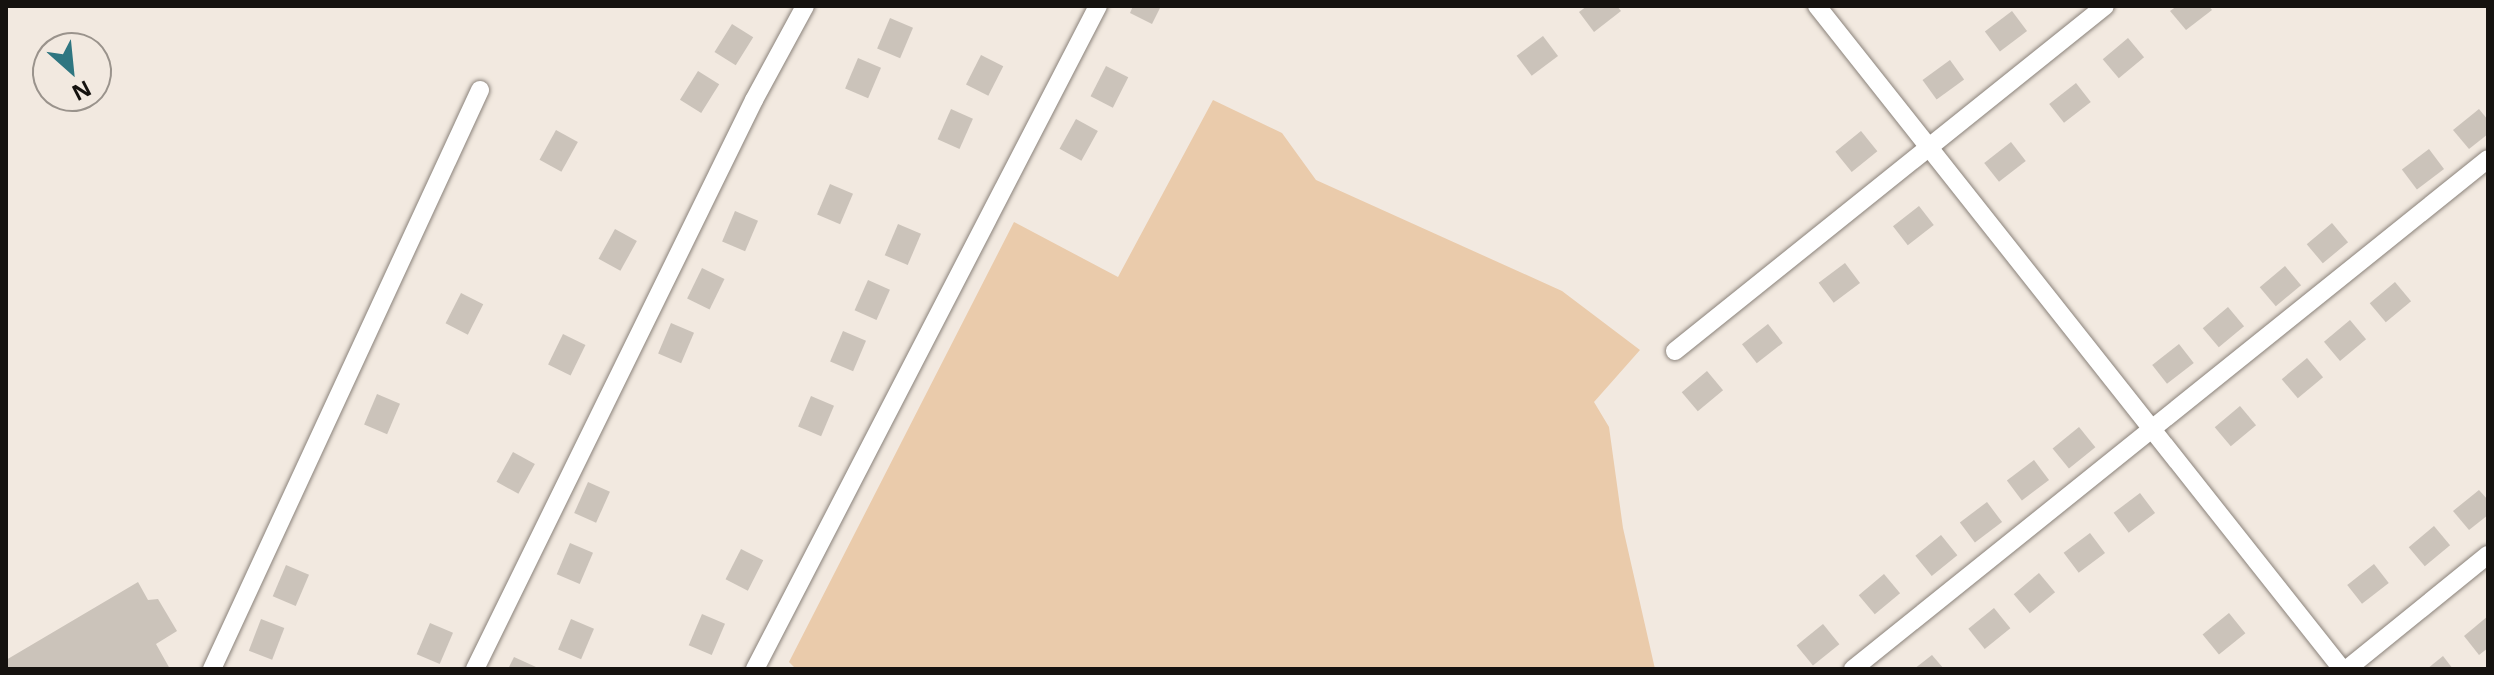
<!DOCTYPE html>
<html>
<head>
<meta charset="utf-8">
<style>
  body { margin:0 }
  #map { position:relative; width:2494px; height:675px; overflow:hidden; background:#f2e9e0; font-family:"Open Sans",sans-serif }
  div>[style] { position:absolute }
  .green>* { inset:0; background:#eacbab }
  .building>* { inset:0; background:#cbc3ba; transform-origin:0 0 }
  .roads { filter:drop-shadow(0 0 2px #8a827a) drop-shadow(0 0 2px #8a827a) }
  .street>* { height:18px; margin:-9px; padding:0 9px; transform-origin:9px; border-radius:9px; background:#fff }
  span { translate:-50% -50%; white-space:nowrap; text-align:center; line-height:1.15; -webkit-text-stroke:6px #f2e9e0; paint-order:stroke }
  .frame { position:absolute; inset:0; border:8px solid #15120f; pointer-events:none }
  .north { position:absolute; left:32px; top:32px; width:80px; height:80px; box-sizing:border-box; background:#f2e9e0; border:2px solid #9a938c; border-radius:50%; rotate:153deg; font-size:22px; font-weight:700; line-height:32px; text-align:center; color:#15120f }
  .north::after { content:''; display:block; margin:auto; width:28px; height:36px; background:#2f7681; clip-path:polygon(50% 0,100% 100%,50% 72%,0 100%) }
</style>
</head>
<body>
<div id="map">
  <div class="green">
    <i style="clip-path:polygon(1213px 100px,1282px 133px,1316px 180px,1562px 291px,1640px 350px,1594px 402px,1609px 427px,1623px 528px,1655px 669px,796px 669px,789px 662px,1014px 222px,1118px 277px)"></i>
  </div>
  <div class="building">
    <i style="clip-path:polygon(1133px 6px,1161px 6px,1152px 24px,1130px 13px)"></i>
    <i style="clip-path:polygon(1587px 6px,1617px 6px,1621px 11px,1594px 32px,1579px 12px)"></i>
    <i style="clip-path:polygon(2177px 6px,2209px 6px,2212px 10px,2186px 30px,2170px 11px)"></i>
    <i style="left:2012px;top:11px;width:25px;height:34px;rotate:53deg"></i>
    <i style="left:890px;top:18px;width:25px;height:33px;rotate:23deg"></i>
    <i style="left:732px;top:24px;width:25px;height:33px;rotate:32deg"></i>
    <i style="left:1543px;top:36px;width:25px;height:33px;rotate:53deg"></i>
    <i style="left:2128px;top:38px;width:25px;height:33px;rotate:50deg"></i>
    <i style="left:981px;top:55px;width:25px;height:33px;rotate:27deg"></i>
    <i style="left:858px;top:58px;width:25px;height:33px;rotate:23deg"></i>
    <i style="left:1950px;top:60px;width:24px;height:34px;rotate:54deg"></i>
    <i style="left:1106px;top:66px;width:25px;height:34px;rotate:27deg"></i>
    <i style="left:698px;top:71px;width:25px;height:34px;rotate:32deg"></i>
    <i style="left:2076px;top:83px;width:24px;height:34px;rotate:52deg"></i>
    <i style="left:951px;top:109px;width:24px;height:33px;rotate:24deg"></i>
    <i style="clip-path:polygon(2479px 109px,2488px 120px,2488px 134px,2469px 149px,2453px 130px)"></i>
    <i style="left:1076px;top:119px;width:25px;height:34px;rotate:29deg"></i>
    <i style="left:556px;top:130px;width:25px;height:34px;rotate:29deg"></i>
    <i style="left:1861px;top:131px;width:26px;height:33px;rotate:51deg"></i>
    <i style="left:2011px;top:142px;width:24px;height:34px;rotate:52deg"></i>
    <i style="left:2429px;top:149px;width:25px;height:34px;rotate:53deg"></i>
    <i style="left:830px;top:184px;width:25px;height:33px;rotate:23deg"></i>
    <i style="left:1919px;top:206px;width:24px;height:33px;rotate:52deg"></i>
    <i style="left:735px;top:211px;width:25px;height:33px;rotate:23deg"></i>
    <i style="left:2332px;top:223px;width:25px;height:33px;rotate:50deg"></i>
    <i style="left:898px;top:224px;width:25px;height:34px;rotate:23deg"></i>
    <i style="left:615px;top:229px;width:25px;height:34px;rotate:29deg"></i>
    <i style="left:1845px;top:263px;width:25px;height:33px;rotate:53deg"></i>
    <i style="left:2285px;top:266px;width:25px;height:33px;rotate:50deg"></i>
    <i style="left:702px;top:268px;width:25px;height:34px;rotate:26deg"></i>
    <i style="left:868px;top:280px;width:24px;height:33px;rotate:24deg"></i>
    <i style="left:2395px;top:282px;width:25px;height:33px;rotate:50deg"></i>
    <i style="left:461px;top:293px;width:25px;height:34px;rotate:27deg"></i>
    <i style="left:2228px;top:307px;width:25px;height:33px;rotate:50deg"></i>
    <i style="left:2350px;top:320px;width:25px;height:34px;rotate:50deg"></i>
    <i style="left:671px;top:323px;width:25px;height:33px;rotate:23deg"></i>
    <i style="left:1768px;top:324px;width:24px;height:33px;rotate:52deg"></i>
    <i style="left:843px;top:331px;width:25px;height:33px;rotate:23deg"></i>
    <i style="left:563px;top:334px;width:25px;height:34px;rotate:26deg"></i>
    <i style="left:2179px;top:344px;width:24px;height:34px;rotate:52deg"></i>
    <i style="left:2307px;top:358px;width:25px;height:33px;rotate:50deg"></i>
    <i style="left:1707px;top:371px;width:25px;height:33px;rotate:50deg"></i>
    <i style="left:377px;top:394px;width:25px;height:33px;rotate:23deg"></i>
    <i style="left:811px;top:396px;width:25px;height:33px;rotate:23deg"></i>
    <i style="left:2240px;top:406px;width:25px;height:33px;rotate:50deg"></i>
    <i style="left:2079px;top:427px;width:26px;height:34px;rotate:51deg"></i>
    <i style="left:513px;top:452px;width:25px;height:34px;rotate:29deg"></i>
    <i style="left:2034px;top:460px;width:25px;height:34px;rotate:53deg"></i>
    <i style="left:588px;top:482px;width:24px;height:34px;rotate:24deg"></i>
    <i style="clip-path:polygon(2479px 490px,2488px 500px,2488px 515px,2469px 530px,2453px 511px)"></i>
    <i style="left:2140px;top:493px;width:25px;height:33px;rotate:53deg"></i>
    <i style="left:1987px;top:502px;width:25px;height:34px;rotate:53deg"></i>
    <i style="left:2434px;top:526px;width:25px;height:33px;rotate:50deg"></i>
    <i style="left:2090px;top:533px;width:25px;height:33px;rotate:53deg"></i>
    <i style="left:1941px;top:535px;width:26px;height:33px;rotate:51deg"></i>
    <i style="left:570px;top:543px;width:25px;height:34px;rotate:23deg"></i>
    <i style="left:741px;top:549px;width:25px;height:34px;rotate:27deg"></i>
    <i style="left:2374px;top:564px;width:24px;height:34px;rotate:52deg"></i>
    <i style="left:286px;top:565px;width:25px;height:34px;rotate:23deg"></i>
    <i style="left:2039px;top:573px;width:25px;height:33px;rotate:50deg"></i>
    <i style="left:1884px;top:574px;width:25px;height:33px;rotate:50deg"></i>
    <i style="clip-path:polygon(138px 582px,148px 600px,158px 599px,177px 631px,156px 644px,170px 669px,6px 669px,6px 660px)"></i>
    <i style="left:1994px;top:608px;width:26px;height:33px;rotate:51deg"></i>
    <i style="left:2229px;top:613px;width:26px;height:34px;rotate:51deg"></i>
    <i style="left:702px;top:614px;width:25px;height:34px;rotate:23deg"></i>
    <i style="clip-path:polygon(2488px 616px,2488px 648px,2479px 655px,2464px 636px)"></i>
    <i style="left:261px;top:619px;width:25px;height:34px;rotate:21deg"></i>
    <i style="left:571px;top:619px;width:25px;height:33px;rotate:23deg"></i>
    <i style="left:430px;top:623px;width:25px;height:34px;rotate:23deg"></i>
    <i style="left:1823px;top:624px;width:26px;height:34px;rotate:51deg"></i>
    <i style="clip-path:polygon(1932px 655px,1944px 669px,1914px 669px)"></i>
    <i style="clip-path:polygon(2443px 656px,2453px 669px,2427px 669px)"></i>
    <i style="clip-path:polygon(514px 657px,536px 667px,535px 669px,508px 669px)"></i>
  </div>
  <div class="roads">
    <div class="street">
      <i style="left:1817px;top:6px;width:846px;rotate:51.63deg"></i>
      <i style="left:1675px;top:351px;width:551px;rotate:-38.74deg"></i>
      <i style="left:212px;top:669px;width:638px;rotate:-65.16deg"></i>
      <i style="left:475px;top:669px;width:634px;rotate:-63.88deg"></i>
      <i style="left:754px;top:100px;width:107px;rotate:-61.5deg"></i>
      <i style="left:755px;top:669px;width:746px;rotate:-62.65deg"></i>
      <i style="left:1853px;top:669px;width:814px;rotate:-38.77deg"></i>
      <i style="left:2347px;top:669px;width:181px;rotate:-39deg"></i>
    </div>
  </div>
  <div class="frame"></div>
  <div class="north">N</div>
</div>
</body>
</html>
